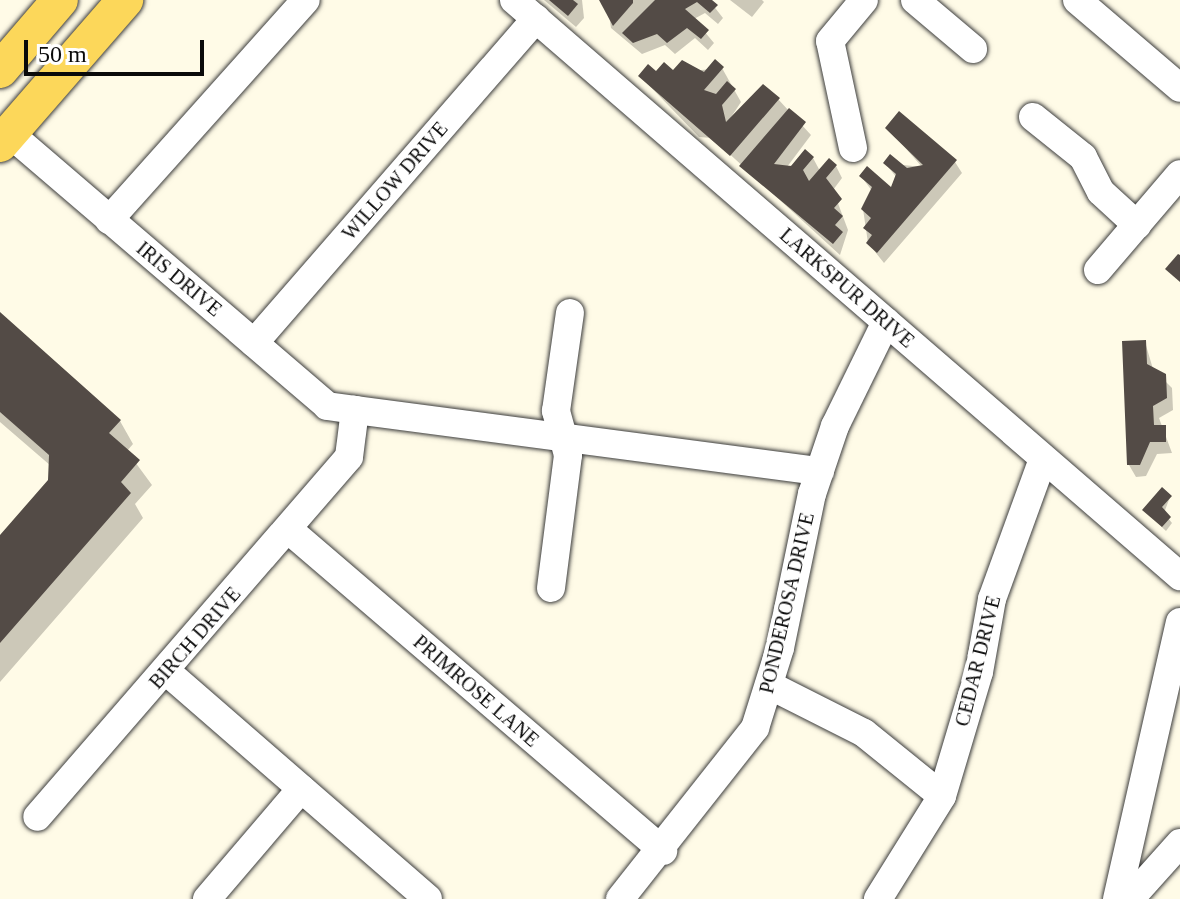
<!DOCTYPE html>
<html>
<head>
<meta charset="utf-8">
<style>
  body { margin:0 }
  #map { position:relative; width:1180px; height:899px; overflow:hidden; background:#fffbe7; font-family:"Times New Roman",serif }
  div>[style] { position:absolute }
  .shadow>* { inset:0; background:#0003 }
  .building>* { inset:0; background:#534b46 }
  .roads { filter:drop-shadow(0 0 2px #3d3d3d) drop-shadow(0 0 2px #3d3d3d) }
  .minor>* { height:28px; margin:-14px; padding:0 14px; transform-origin:14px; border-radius:14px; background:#fff }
  .major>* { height:36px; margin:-18px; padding:0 18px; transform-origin:18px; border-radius:18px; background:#fcd75a }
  span { translate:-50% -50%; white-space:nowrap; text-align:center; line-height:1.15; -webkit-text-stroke:8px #fff; paint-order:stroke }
  .street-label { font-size:20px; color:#0a0a0a }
  .scale { position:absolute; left:24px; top:40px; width:180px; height:36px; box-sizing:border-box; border:4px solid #0a0a0a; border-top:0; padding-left:10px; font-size:24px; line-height:28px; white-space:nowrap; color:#0a0a0a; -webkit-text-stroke:6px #fff; paint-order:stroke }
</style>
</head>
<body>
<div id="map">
  <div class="shadow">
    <i style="clip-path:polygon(544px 0,582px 0,584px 18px,576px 27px)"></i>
    <i style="clip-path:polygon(607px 0,709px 0,723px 18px,718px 24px,705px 13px,694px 19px,714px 43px,708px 50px,695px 38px,675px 54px,665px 45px,642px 54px,611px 28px)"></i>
    <i style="clip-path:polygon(730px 0,762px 0,764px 2px,752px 17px)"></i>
    <i style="clip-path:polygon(722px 68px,741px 102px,726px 125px,778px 99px,811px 135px,787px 167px,813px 158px,820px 171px,836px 166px,842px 178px,833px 190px,848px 230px,840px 255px,712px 138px,699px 137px,640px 76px)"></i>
    <i style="clip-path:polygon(888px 128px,955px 162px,962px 173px,884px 263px,868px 243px,863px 209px,872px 191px,861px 176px,892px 190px,897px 178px,885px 163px,922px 167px)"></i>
    <i style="clip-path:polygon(0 315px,120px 421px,133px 444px,127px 451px,152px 485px,135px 504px,143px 518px,0 682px,0 538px,50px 481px,51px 466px,0 422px)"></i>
    <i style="clip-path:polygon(1145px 342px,1153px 369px,1172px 388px,1173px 410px,1159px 418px,1172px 453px,1157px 454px,1146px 476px,1136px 477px,1129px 465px)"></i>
    <i style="clip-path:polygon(1170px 497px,1164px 513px,1172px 523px,1166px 531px,1145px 511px)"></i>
  </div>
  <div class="building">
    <i style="clip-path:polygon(549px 0,573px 0,578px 4px,568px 16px)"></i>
    <i style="clip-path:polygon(599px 0,633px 0,633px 3px,613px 26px)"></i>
    <i style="clip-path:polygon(655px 0,712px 0,718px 5px,710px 13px,697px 2px,685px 9px,709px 30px,701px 39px,687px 28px,667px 43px,657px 34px,633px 43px,622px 33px)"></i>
    <i style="clip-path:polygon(715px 59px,724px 67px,704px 90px,716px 94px,727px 81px,736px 89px,722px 105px,726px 122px,763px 84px,780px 98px,730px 156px,638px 76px,648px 64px,656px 71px,664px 62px,673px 70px,682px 60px,704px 72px)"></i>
    <i style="clip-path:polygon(789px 108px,806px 122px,774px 164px,791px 166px,805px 149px,814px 157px,803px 170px,809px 181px,829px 158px,837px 165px,826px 178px,842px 199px,834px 208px,843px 216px,835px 225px,843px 232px,833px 244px,739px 166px)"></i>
    <i style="clip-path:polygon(899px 111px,957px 160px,877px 253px,866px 243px,872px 235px,863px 228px,871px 218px,861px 209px,872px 187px,859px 176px,867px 166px,891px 187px,896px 174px,883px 163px,890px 154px,907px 168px,923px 165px,885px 128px)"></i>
    <i style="clip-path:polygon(1178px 254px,1180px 255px,1180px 282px,1165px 269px)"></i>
    <i style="clip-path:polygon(0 312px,121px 420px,109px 433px,140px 460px,121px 482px,131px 493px,0 643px,0 535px,48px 480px,49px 455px,0 412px)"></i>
    <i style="clip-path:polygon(1146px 340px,1147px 364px,1166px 374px,1167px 398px,1153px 406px,1154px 425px,1166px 425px,1166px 442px,1150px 442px,1140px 465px,1127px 465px,1122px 341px)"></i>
    <i style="clip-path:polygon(1162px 487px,1172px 496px,1162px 507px,1171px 517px,1162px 527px,1142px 510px)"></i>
  </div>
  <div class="roads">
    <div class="minor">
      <i style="left:514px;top:0;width:881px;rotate:40.86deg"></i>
      <i style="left:915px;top:0;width:76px;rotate:40.2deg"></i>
      <i style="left:1077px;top:0;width:135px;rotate:40.5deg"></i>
      <i style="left:1033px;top:117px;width:64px;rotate:38.7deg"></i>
      <i style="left:1083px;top:157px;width:39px;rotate:63deg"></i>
      <i style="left:1101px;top:192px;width:49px;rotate:42.5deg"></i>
      <i style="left:9px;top:133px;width:419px;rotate:40.6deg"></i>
      <i style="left:327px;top:406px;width:28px;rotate:8deg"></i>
      <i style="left:355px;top:410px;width:47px;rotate:97.3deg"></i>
      <i style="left:349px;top:457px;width:476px;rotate:130.9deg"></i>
      <i style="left:853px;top:148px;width:109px;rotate:-102.1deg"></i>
      <i style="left:830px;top:41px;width:53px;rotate:-50.3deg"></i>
      <i style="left:109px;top:220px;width:295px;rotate:-48.2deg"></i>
      <i style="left:1098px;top:270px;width:126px;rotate:-49.5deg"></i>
      <i style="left:254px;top:343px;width:430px;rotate:-49deg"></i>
      <i style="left:355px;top:410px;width:469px;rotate:7.5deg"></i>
      <i style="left:289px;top:530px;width:493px;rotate:40.6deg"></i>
      <i style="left:551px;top:588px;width:134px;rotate:-82.7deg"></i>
      <i style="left:568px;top:455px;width:46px;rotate:-105.3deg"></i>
      <i style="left:556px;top:411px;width:99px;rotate:-81.9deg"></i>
      <i style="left:166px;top:671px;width:347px;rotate:41deg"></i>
      <i style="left:769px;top:685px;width:106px;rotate:26.8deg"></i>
      <i style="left:864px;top:733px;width:100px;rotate:38.9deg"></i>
      <i style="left:207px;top:899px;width:145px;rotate:-49.5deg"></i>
      <i style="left:620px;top:899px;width:218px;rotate:-51.7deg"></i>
      <i style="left:755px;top:728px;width:84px;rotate:-72.6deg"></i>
      <i style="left:780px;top:648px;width:157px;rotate:-78.3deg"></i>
      <i style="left:812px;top:494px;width:72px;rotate:-71.3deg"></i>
      <i style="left:835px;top:426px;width:116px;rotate:-63.9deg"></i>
      <i style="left:878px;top:899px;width:121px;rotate:-58.1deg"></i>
      <i style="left:942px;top:796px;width:129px;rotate:-73.4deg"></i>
      <i style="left:979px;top:672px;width:74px;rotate:-79.9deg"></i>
      <i style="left:992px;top:599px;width:149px;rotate:-70deg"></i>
      <i style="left:1117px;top:899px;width:284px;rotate:-77.2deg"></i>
      <i style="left:1130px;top:899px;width:75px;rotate:-48.2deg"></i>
    </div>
    <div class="major">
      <i style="left:0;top:70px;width:92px;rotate:-49.4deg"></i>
      <i style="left:0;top:144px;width:191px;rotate:-49deg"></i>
    </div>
  </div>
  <div class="street-label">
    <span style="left:395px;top:181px;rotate:-49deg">WILLOW DRIVE</span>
    <span style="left:179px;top:279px;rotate:40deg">IRIS DRIVE</span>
    <span style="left:847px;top:288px;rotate:41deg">LARKSPUR DRIVE</span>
    <span style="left:787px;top:603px;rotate:-77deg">PONDEROSA DRIVE</span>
    <span style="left:195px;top:638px;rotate:-49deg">BIRCH DRIVE</span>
    <span style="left:978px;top:661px;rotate:-76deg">CEDAR DRIVE</span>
    <span style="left:476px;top:691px;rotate:41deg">PRIMROSE LANE</span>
  </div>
  <div class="scale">50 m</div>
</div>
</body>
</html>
